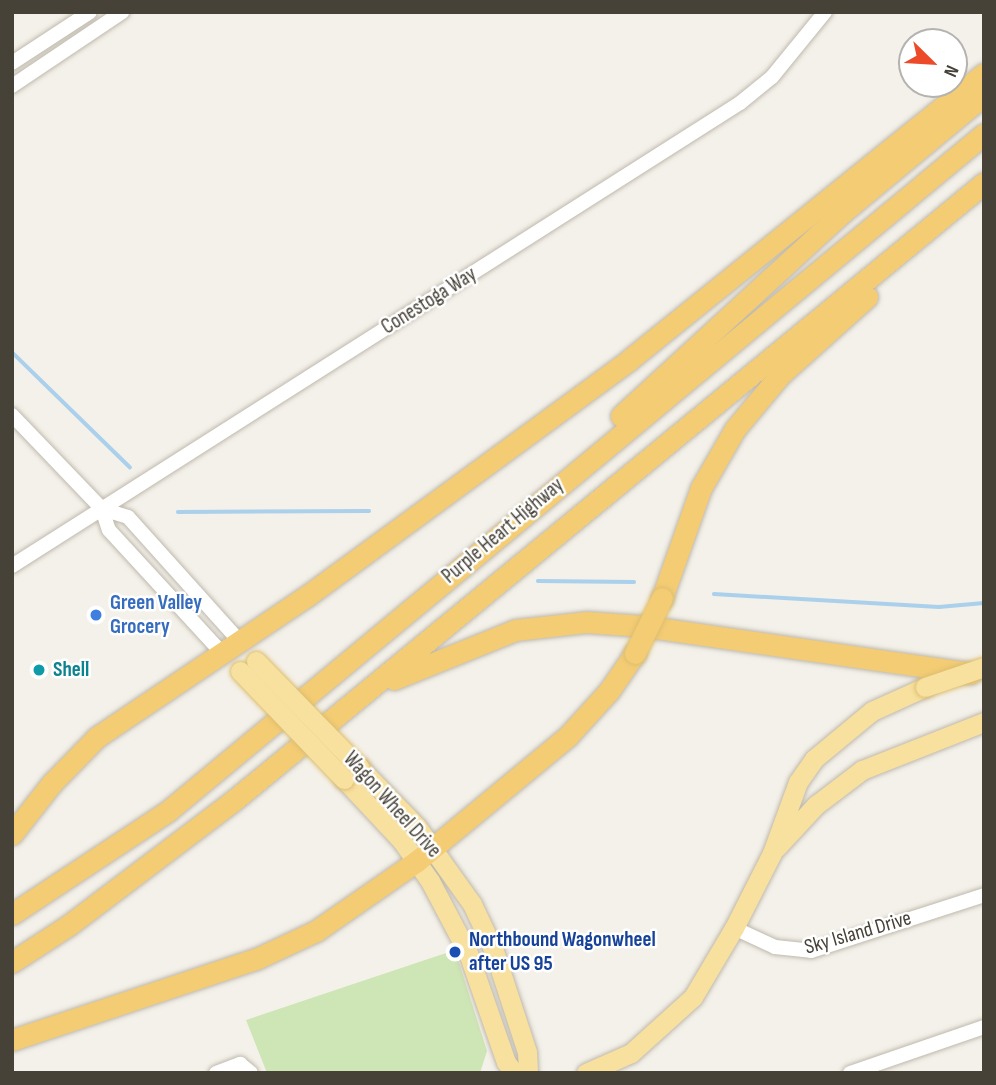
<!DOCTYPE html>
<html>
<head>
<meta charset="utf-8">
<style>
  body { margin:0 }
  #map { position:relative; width:996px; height:1085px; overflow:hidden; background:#f4f1ea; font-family:"Sofia Sans Condensed",sans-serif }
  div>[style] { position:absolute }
  .green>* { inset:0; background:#cee5b5 }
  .stream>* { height:3.5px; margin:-1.75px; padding:0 1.75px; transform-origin:1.75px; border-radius:1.75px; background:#aad0ec }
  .roads { filter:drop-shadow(0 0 2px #bfb9ad) drop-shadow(0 0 2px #bfb9ad) }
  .minor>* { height:14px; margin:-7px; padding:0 7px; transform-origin:7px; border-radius:7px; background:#fff }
  .major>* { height:19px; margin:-9.5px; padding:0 9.5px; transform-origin:9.5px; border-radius:9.5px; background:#f8e09f }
  .highway>* { height:21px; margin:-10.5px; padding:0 10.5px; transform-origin:10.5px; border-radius:10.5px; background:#f4cc74 }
  .bridges { filter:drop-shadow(0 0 2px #dcbe6f) drop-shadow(0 0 2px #dcbe6f) }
  .major-bridge>* { height:19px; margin:-9.5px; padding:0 9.5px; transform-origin:9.5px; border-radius:9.5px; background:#f8e09f }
  .highway-bridge>* { height:21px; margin:-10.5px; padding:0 10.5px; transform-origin:10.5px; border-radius:10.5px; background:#f4cc74 }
  .dots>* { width:19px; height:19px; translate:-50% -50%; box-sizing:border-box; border:4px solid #fff; border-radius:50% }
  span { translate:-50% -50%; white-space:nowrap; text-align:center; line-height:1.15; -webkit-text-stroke:5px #fff; paint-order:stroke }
  .street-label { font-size:21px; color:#474238 }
  .shop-label { font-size:21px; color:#366cbe; font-weight:700 }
  .left { translate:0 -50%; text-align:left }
  .culture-label { font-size:21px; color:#0d838f; font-weight:700 }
  .transit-label { font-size:21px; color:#164399; font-weight:700 }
  .frame { position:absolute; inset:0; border:14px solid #474238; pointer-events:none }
  .north { position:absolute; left:898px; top:28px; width:70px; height:70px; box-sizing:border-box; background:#fff; border:2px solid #b5b3af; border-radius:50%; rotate:114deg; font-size:19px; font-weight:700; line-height:28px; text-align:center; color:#474238 }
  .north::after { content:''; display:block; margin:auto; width:24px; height:32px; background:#ec4a28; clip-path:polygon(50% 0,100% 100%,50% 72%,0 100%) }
</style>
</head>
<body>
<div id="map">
  <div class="green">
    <i style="clip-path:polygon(455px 950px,487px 1051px,480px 1073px,267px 1073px,246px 1020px)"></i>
  </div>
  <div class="stream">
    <i style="left:12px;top:352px;width:165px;rotate:44.3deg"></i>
    <i style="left:178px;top:512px;width:191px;rotate:-0.3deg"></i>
    <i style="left:538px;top:581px;width:96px;rotate:0.6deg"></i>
    <i style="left:714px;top:594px;width:225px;rotate:3.3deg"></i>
    <i style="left:939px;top:607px;width:45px;rotate:-5.1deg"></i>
  </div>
  <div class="roads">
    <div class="minor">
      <i style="left:12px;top:63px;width:93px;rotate:-33.2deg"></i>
      <i style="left:12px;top:86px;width:133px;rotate:-33.9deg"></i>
      <i style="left:12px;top:415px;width:130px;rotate:46.2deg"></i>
      <i style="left:102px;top:509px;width:22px;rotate:72deg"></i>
      <i style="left:109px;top:530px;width:168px;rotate:47.4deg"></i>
      <i style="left:102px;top:509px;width:27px;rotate:17deg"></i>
      <i style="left:128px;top:517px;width:168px;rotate:48.1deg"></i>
      <i style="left:12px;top:566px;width:863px;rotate:-32.46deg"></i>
      <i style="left:740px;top:103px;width:41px;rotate:-39.1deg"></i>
      <i style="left:772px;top:77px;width:84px;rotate:-50.8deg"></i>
      <i style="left:734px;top:928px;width:45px;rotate:24.9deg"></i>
      <i style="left:775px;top:947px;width:36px;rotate:6deg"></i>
      <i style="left:811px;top:951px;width:182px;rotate:-17.9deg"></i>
      <i style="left:216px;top:1073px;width:26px;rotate:-21deg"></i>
      <i style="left:240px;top:1064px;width:14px;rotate:39deg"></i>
      <i style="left:850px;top:1073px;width:142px;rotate:-18.9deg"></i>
    </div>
    <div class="major">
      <i style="left:359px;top:767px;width:83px;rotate:46deg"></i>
      <i style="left:417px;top:827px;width:95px;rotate:54.5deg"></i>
      <i style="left:472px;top:904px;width:52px;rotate:64.9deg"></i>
      <i style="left:494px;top:951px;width:106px;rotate:71.9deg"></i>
      <i style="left:527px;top:1052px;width:21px;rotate:87deg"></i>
      <i style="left:344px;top:779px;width:85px;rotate:46.9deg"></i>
      <i style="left:402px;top:841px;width:49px;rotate:55deg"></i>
      <i style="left:430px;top:881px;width:81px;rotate:62.2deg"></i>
      <i style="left:468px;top:953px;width:115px;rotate:70.8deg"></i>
      <i style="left:506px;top:1062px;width:14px;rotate:54deg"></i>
      <i style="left:776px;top:848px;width:59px;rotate:-47.1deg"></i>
      <i style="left:816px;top:805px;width:58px;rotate:-37.3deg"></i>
      <i style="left:862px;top:770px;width:131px;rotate:-21.5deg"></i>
      <i style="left:586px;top:1073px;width:49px;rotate:-24deg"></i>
      <i style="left:631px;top:1053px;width:84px;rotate:-42.1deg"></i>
      <i style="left:693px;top:997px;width:80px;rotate:-59.3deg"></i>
      <i style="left:734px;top:928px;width:84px;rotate:-63.1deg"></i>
      <i style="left:772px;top:853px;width:76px;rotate:-69.9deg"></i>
      <i style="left:798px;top:782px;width:28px;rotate:-55deg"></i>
      <i style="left:814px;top:759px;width:75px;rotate:-39.6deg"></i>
      <i style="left:872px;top:711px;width:58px;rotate:-24.4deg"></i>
    </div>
    <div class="highway">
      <i style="left:621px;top:416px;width:301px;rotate:-42.6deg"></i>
      <i style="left:843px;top:212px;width:183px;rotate:-39.7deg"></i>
      <i style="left:662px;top:598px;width:117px;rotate:-70.5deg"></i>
      <i style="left:701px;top:488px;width:68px;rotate:-60deg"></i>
      <i style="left:735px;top:429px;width:70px;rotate:-50.2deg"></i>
      <i style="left:780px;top:375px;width:117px;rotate:-41.9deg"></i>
      <i style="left:394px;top:679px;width:131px;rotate:-22deg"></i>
      <i style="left:515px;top:630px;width:71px;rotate:-6.4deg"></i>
      <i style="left:586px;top:622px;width:57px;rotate:4deg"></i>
      <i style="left:643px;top:626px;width:331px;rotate:8.2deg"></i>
      <i style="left:12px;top:834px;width:65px;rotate:-51.9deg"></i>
      <i style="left:52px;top:783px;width:64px;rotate:-45.6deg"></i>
      <i style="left:97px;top:737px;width:253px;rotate:-33.9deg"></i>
      <i style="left:307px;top:596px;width:399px;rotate:-36.2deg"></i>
      <i style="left:629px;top:360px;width:456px;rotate:-38.9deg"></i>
      <i style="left:12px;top:914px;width:187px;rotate:-33.4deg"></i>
      <i style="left:168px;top:811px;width:1060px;rotate:-39.68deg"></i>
      <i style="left:12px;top:962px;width:68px;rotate:-33deg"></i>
      <i style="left:69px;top:925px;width:206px;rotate:-37.1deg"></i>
      <i style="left:233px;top:801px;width:973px;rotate:-39.45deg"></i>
      <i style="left:12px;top:1040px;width:257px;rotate:-18.4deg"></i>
      <i style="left:256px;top:959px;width:66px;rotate:-25deg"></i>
      <i style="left:316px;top:931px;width:123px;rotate:-34.7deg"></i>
      <i style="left:417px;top:861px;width:196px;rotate:-39.6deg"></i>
      <i style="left:568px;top:736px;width:61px;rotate:-47.7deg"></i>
      <i style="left:609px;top:691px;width:46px;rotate:-55.6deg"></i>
    </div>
  </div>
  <div class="bridges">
    <div class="major-bridge">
      <i style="left:256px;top:661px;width:148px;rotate:45.8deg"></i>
      <i style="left:240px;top:671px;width:150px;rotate:46.1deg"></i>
      <i style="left:925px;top:687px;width:62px;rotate:-18.7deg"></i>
    </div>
    <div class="highway-bridge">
      <i style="left:635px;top:653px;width:61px;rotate:-63.9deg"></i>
    </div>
  </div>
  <div class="dots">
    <i style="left:96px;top:615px;background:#3f7fe0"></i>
    <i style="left:39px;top:670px;background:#0f9aa8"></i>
    <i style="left:455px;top:952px;background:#1a4fb4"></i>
  </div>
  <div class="street-label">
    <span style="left:429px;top:301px;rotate:-32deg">Conestoga Way</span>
    <span style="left:503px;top:531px;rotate:-40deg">Purple Heart Highway</span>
    <span style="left:392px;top:805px;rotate:48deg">Wagon Wheel Drive</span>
    <span style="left:858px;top:933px;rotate:-16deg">Sky Island Drive</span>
  </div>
  <div class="shop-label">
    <span class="left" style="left:110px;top:615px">Green Valley<br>Grocery</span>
  </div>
  <div class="culture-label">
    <span class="left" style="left:53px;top:670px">Shell</span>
  </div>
  <div class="transit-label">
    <span class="left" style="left:469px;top:952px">Northbound Wagonwheel<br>after US 95</span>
  </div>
  <div class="frame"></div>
  <div class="north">N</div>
</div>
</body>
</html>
